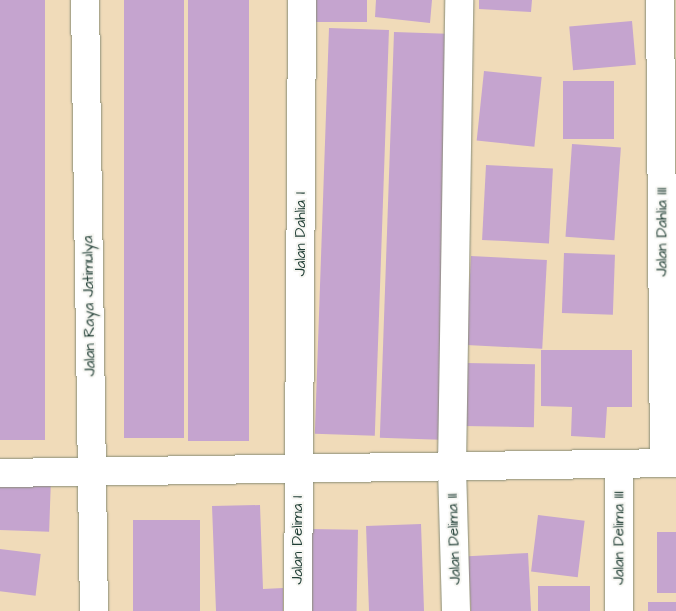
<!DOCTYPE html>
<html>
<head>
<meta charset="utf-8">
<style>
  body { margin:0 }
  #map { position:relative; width:676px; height:611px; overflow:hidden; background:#f0dbb9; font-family:"Architects Daughter",sans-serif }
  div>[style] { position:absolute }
  .building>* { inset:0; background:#c5a4cf; transform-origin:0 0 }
  .roads { filter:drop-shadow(0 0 1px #888c76) drop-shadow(0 0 1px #888c76) }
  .minor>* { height:28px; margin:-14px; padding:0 14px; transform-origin:14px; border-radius:14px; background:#fff }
  .secondary>* { height:28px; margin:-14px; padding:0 14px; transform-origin:14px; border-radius:14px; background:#fff }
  span { translate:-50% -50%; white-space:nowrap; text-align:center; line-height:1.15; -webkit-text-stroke:4px #f6f6f2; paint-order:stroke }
  .street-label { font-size:15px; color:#1f3d34 }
</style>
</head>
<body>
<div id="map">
  <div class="building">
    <i style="left:0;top:0;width:45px;height:440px"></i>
    <i style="left:124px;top:0;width:60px;height:438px"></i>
    <i style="left:188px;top:0;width:61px;height:441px"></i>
    <i style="left:306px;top:0;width:61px;height:22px"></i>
    <i style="clip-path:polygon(376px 0,432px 0,430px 23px,375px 17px)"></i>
    <i style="clip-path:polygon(479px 0,532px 0,531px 12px,479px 9px)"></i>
    <i style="left:632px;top:21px;width:44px;height:63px;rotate:85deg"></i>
    <i style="left:329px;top:28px;width:60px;height:406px;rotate:2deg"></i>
    <i style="left:394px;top:32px;width:60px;height:406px;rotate:2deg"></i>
    <i style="left:484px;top:71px;width:58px;height:70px;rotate:6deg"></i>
    <i style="left:563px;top:81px;width:51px;height:58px"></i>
    <i style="left:572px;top:144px;width:49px;height:93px;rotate:4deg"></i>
    <i style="left:486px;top:165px;width:67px;height:75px;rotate:3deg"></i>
    <i style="left:564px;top:253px;width:51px;height:60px;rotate:2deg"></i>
    <i style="left:471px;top:256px;width:76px;height:89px;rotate:3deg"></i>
    <i style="clip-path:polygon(541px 350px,632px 350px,632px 407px,607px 407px,605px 438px,571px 436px,572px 407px,541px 406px)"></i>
    <i style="left:465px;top:363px;width:70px;height:63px;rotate:1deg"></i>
    <i style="left:0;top:477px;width:51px;height:53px;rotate:2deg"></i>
    <i style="clip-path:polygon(260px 505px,263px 589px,283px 588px,283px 611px,216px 611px,212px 506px)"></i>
    <i style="left:538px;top:515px;width:47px;height:57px;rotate:7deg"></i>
    <i style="left:133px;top:520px;width:67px;height:91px"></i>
    <i style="left:421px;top:524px;width:87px;height:55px;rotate:88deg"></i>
    <i style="left:309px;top:529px;width:49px;height:82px;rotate:1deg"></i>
    <i style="left:657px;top:532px;width:19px;height:61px"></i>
    <i style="left:0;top:549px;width:41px;height:42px;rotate:7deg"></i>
    <i style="left:528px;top:553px;width:58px;height:60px;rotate:87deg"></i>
    <i style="left:538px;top:586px;width:52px;height:25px"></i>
    <i style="left:648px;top:602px;width:28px;height:9px"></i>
  </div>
  <div class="roads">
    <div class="minor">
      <i style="left:660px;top:0;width:463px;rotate:89.5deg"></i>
      <i style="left:619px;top:464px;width:147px;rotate:90deg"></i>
      <i style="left:0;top:473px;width:676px;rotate:-0.85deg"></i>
      <i style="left:298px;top:611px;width:611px;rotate:-89.62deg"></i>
      <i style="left:456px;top:611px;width:145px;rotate:-91.6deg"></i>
      <i style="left:452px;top:466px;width:466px;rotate:-89.1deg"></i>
    </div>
    <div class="secondary">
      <i style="left:85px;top:0;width:611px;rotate:89.16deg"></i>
    </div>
  </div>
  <div class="street-label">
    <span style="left:662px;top:232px;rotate:-90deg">Jalan Dahlia III</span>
    <span style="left:301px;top:234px;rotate:-90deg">Jalan Dahlia I</span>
    <span style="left:89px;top:306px;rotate:-91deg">Jalan Raya Jatimulya</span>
    <span style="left:619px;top:538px;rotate:-90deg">Jalan Delima III</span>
    <span style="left:454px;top:539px;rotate:-92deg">Jalan Delima II</span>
    <span style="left:298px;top:540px;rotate:-90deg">Jalan Delima I</span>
  </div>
</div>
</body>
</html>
